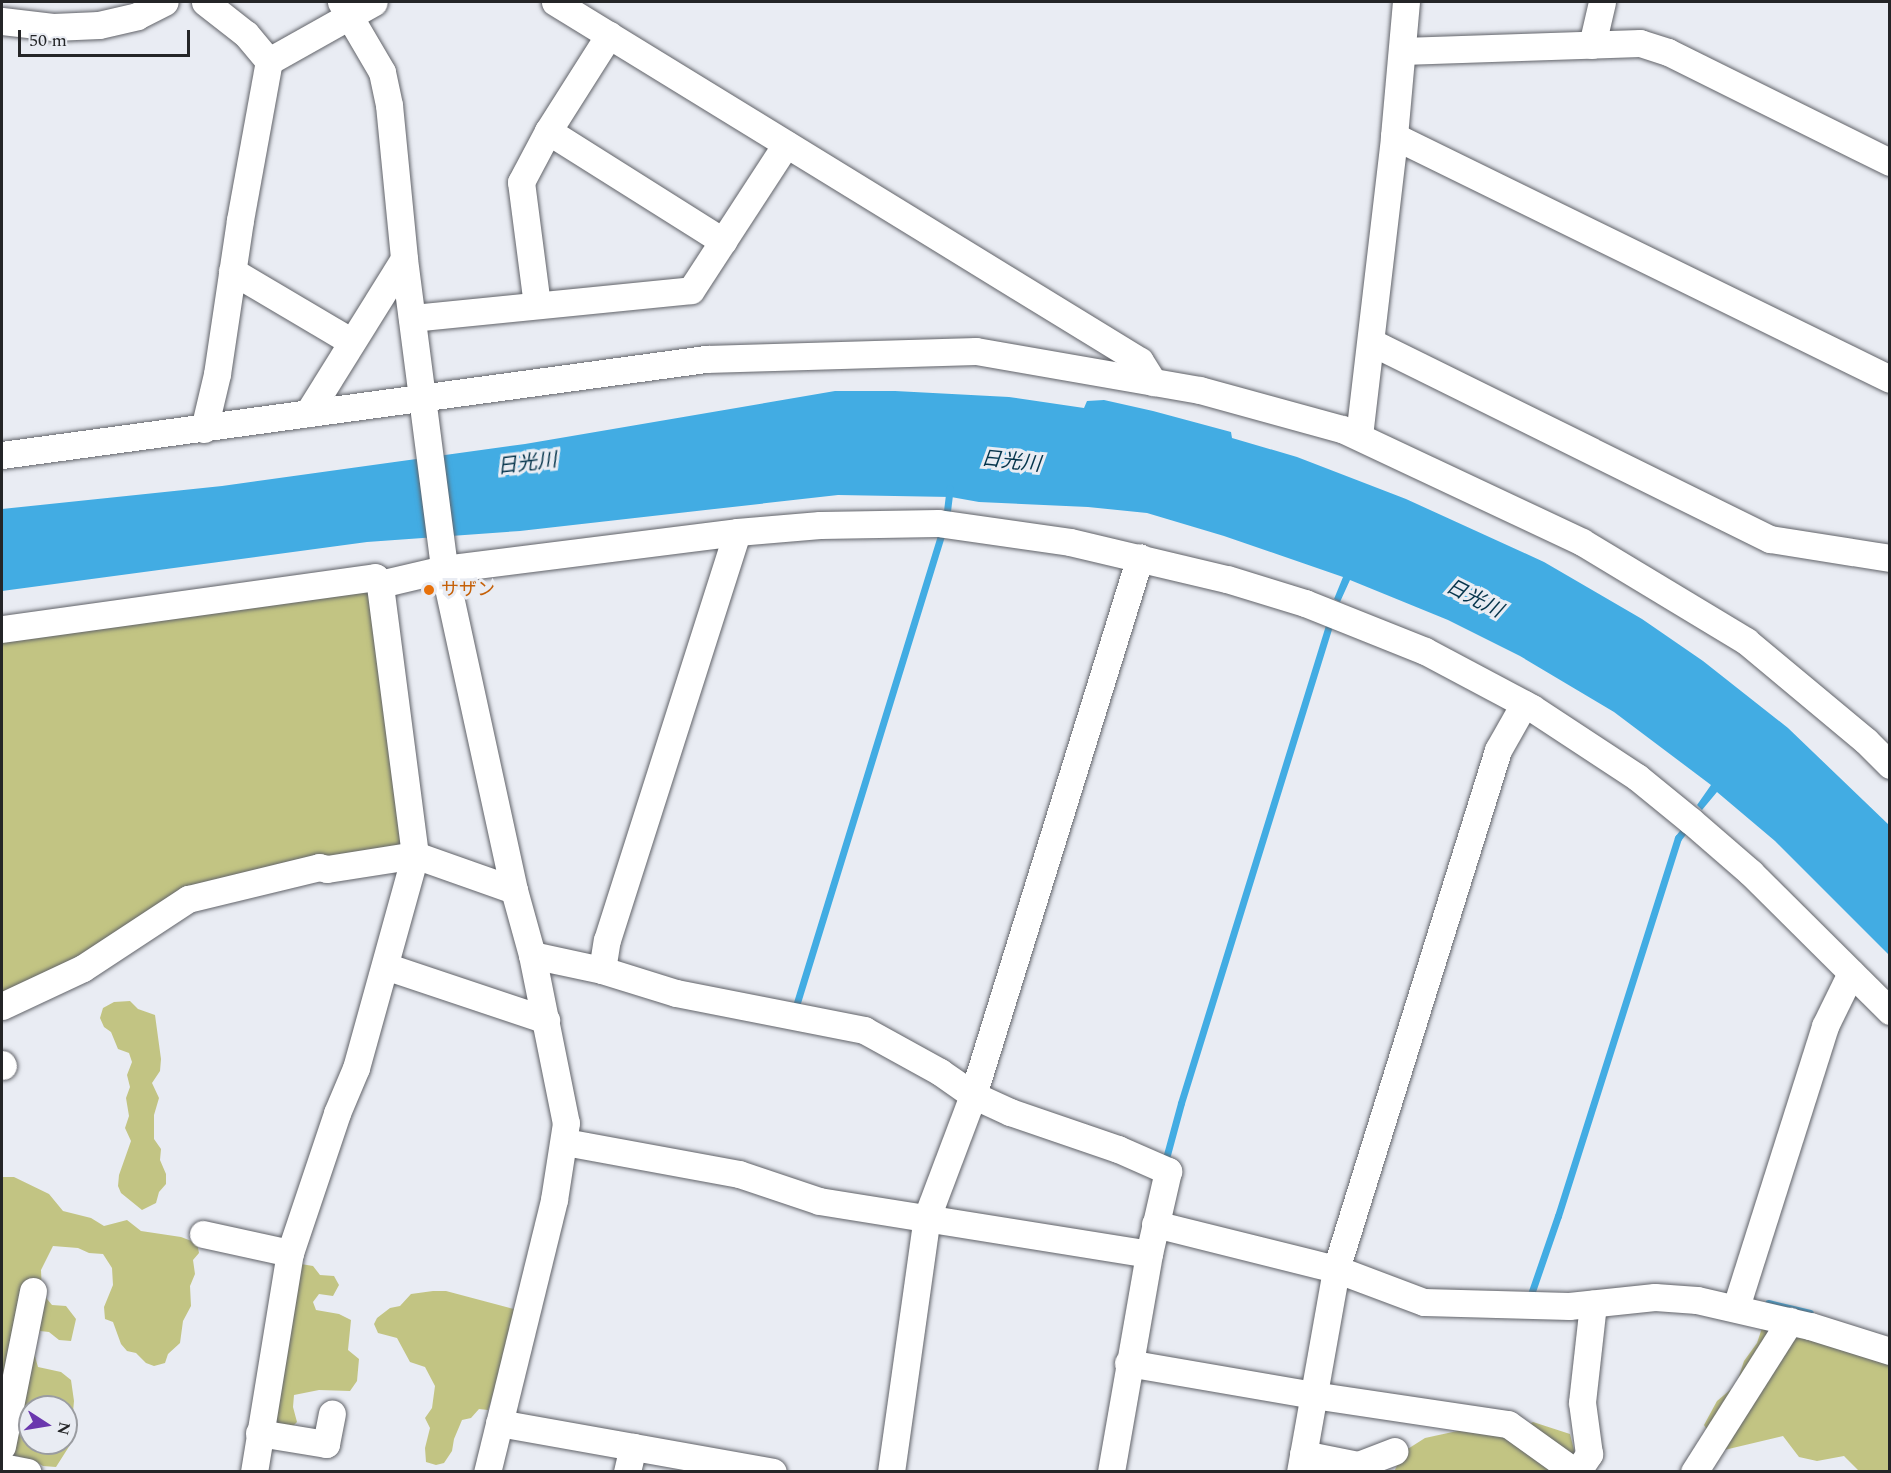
<!DOCTYPE html>
<html>
<head>
<meta charset="utf-8">
<style>
  body { margin:0 }
  #map { position:relative; width:1891px; height:1473px; overflow:hidden; background:#e9ecf3; font-family:Spectral,"Noto Sans JP",serif }
  div>[style] { position:absolute }
  .green>* { inset:0; background:#c2c483 }
  .water>* { inset:0; background:#42ace3 }
  .stream>* { height:7px; margin:-3.5px; padding:0 3.5px; transform-origin:3.5px; border-radius:3.5px; background:#42ace3 }
  .roads { filter:drop-shadow(0 0 2px #616369) drop-shadow(0 0 2px #616369) }
  .street>* { height:27px; margin:-13.5px; padding:0 13.5px; transform-origin:13.5px; border-radius:13.5px; background:#fff }
  .dots>* { width:16px; height:16px; translate:-50% -50%; box-sizing:border-box; border:3px solid #e9ecf3; border-radius:50% }
  span { translate:-50% -50%; white-space:nowrap; text-align:center; line-height:1.15; -webkit-text-stroke:6px #e9ecf3; paint-order:stroke }
  .food-label { font-size:18px; color:#c56008 }
  .left { translate:0 -50%; text-align:left }
  .water-label { font-size:20px; color:#05344b; font-style:italic }
  .frame { position:absolute; inset:0; border:3px solid #242527; pointer-events:none }
  .north { position:absolute; left:18px; top:1395px; width:60px; height:60px; box-sizing:border-box; background:#e9ecf3; border:2px solid #9a9ca1; border-radius:50%; rotate:102deg; font-size:16px; font-weight:700; line-height:24px; text-align:center; color:#242527 }
  .north::after { content:''; display:block; margin:auto; width:21px; height:27px; background:#6a37ae; clip-path:polygon(50% 0,100% 100%,50% 72%,0 100%) }
  .scale { position:absolute; left:18px; top:30px; width:172px; height:27px; box-sizing:border-box; border:3px solid #242527; border-top:0; padding-left:8px; font-size:18px; line-height:21px; white-space:nowrap; color:#242527; -webkit-text-stroke:4px #e9ecf3; paint-order:stroke }
</style>
</head>
<body>
<div id="map">
  <div class="green">
    <i style="clip-path:polygon(363px 590px,370px 592px,409px 848px,328px 863px,324px 855px,77px 957px,2px 996px,2px 639px)"></i>
    <i style="clip-path:polygon(130px 1001px,138px 1009px,155px 1015px,161px 1059px,160px 1071px,152px 1083px,159px 1098px,154px 1115px,154px 1139px,161px 1149px,160px 1160px,166px 1174px,166px 1184px,159px 1192px,156px 1203px,142px 1210px,121px 1193px,118px 1186px,119px 1175px,131px 1141px,125px 1128px,129px 1116px,126px 1098px,130px 1087px,127px 1075px,132px 1062px,129px 1053px,118px 1049px,111px 1032px,104px 1027px,100px 1018px,103px 1008px,114px 1002px)"></i>
    <i style="clip-path:polygon(evenodd,2px 1177px,14px 1177px,49px 1194px,63px 1211px,91px 1218px,104px 1226px,127px 1220px,141px 1231px,181px 1237px,197px 1243px,199px 1253px,193px 1260px,195px 1274px,190px 1286px,191px 1306px,183px 1321px,180px 1343px,168px 1354px,165px 1363px,154px 1366px,146px 1363px,136px 1353px,127px 1351px,121px 1344px,113px 1322px,105px 1319px,104px 1307px,113px 1285px,112px 1268px,103px 1254px,89px 1253px,78px 1248px,53px 1246px,41px 1270px,42px 1293px,52px 1305px,66px 1306px,76px 1319px,71px 1341px,59px 1340px,49px 1332px,40px 1331px,32px 1346px,38px 1367px,61px 1372px,71px 1380px,74px 1401px,70px 1445px,56px 1467px,43px 1466px,33px 1460px,7px 1454px,2px 1395px,2px 1177px,30px 1407px,66px 1407px,66px 1443px,30px 1443px,30px 1407px)"></i>
    <i style="clip-path:polygon(301px 1264px,313px 1266px,320px 1275px,334px 1276px,339px 1285px,333px 1296px,319px 1294px,313px 1302px,316px 1310px,339px 1314px,351px 1320px,348px 1350px,359px 1359px,357px 1381px,350px 1391px,319px 1390px,294px 1395px,293px 1407px,297px 1422px,289px 1430px,271px 1428px)"></i>
    <i style="clip-path:polygon(433px 1291px,446px 1291px,521px 1311px,488px 1410px,479px 1409px,471px 1418px,462px 1420px,454px 1439px,452px 1451px,444px 1463px,436px 1465px,426px 1462px,425px 1448px,430px 1428px,425px 1418px,432px 1408px,435px 1386px,425px 1367px,410px 1362px,397px 1338px,378px 1333px,374px 1324px,377px 1318px,390px 1308px,400px 1306px,411px 1294px)"></i>
    <i style="clip-path:polygon(1764px 1322px,1887px 1355px,1890px 1371px,1889px 1471px,1859px 1471px,1844px 1456px,1817px 1461px,1799px 1457px,1783px 1436px,1720px 1451px,1704px 1425px,1717px 1401px,1736px 1385px,1744px 1361px,1757px 1343px)"></i>
    <i style="clip-path:polygon(1533px 1422px,1570px 1434px,1575px 1454px,1567px 1471px,1394px 1472px,1403px 1452px,1425px 1438px,1471px 1428px,1520px 1430px)"></i>
  </div>
  <div class="water">
    <i style="clip-path:polygon(835px 391px,895px 391px,1009px 397px,1084px 408px,1087px 401px,1104px 400px,1153px 411px,1231px 432px,1232px 438px,1297px 457px,1406px 499px,1544px 562px,1642px 619px,1703px 661px,1788px 728px,1889px 825px,1889px 955px,1775px 841px,1717px 792px,1702px 810px,1697px 805px,1711px 785px,1614px 712px,1520px 656px,1448px 620px,1350px 580px,1340px 602px,1334px 599px,1343px 577px,1224px 536px,1147px 513px,1088px 507px,979px 502px,951px 497px,838px 495px,520px 531px,367px 542px,2px 591px,2px 509px,222px 486px,525px 444px)"></i>
  </div>
  <div class="stream">
    <i style="left:946px;top:519px;width:31px;rotate:-83deg"></i>
    <i style="left:795px;top:1009px;width:502px;rotate:-72.86deg"></i>
    <i style="left:1165px;top:1162px;width:61px;rotate:-74.8deg"></i>
    <i style="left:1181px;top:1103px;width:507px;rotate:-72.78deg"></i>
    <i style="left:1529px;top:1300px;width:89px;rotate:-71deg"></i>
    <i style="left:1558px;top:1216px;width:397px;rotate:-72.4deg"></i>
    <i style="left:1678px;top:838px;width:16px;rotate:-52deg"></i>
    <i style="left:1768px;top:1303px;width:43px;rotate:13.4deg"></i>
  </div>
  <div class="roads">
    <div class="street">
      <i style="left:205px;top:2px;width:52px;rotate:38deg"></i>
      <i style="left:246px;top:34px;width:35px;rotate:50deg"></i>
      <i style="left:341px;top:2px;width:81px;rotate:59.6deg"></i>
      <i style="left:382px;top:72px;width:34px;rotate:78deg"></i>
      <i style="left:389px;top:105px;width:155px;rotate:84.4deg"></i>
      <i style="left:404px;top:259px;width:313px;rotate:82.6deg"></i>
      <i style="left:444px;top:569px;width:329px;rotate:77.7deg"></i>
      <i style="left:514px;top:890px;width:67px;rotate:74.5deg"></i>
      <i style="left:532px;top:955px;width:171px;rotate:78.6deg"></i>
      <i style="left:566px;top:1123px;width:78px;rotate:98.9deg"></i>
      <i style="left:554px;top:1200px;width:280px;rotate:103.8deg"></i>
      <i style="left:555px;top:2px;width:686px;rotate:31.54deg"></i>
      <i style="left:1140px;top:361px;width:25px;rotate:58deg"></i>
      <i style="left:2px;top:21px;width:51px;rotate:6.7deg"></i>
      <i style="left:53px;top:27px;width:46px;rotate:-2.5deg"></i>
      <i style="left:99px;top:25px;width:39px;rotate:-13deg"></i>
      <i style="left:137px;top:16px;width:31px;rotate:-27deg"></i>
      <i style="left:1592px;top:45px;width:44px;rotate:-76.9deg"></i>
      <i style="left:1402px;top:51px;width:238px;rotate:-1.9deg"></i>
      <i style="left:1640px;top:43px;width:29px;rotate:18deg"></i>
      <i style="left:1668px;top:52px;width:248px;rotate:26.4deg"></i>
      <i style="left:548px;top:131px;width:207px;rotate:32.2deg"></i>
      <i style="left:1394px;top:136px;width:552px;rotate:26.1deg"></i>
      <i style="left:232px;top:271px;width:139px;rotate:30.6deg"></i>
      <i style="left:537px;top:305px;width:124px;rotate:-97.4deg"></i>
      <i style="left:521px;top:182px;width:58px;rotate:-62.1deg"></i>
      <i style="left:548px;top:131px;width:114px;rotate:-57.6deg"></i>
      <i style="left:412px;top:318px;width:280px;rotate:-5.7deg"></i>
      <i style="left:691px;top:290px;width:174px;rotate:-56.9deg"></i>
      <i style="left:1371px;top:342px;width:445px;rotate:26.3deg"></i>
      <i style="left:1770px;top:539px;width:121px;rotate:9deg"></i>
      <i style="left:308px;top:413px;width:181px;rotate:-58.1deg"></i>
      <i style="left:204px;top:429px;width:57px;rotate:-76.7deg"></i>
      <i style="left:217px;top:374px;width:156px;rotate:-81.5deg"></i>
      <i style="left:240px;top:220px;width:162px;rotate:-79.7deg"></i>
      <i style="left:269px;top:61px;width:120px;rotate:-29.3deg"></i>
      <i style="left:1359px;top:436px;width:302px;rotate:-83.3deg"></i>
      <i style="left:1394px;top:136px;width:135px;rotate:-84.9deg"></i>
      <i style="left:2px;top:455px;width:711px;rotate:-7.77deg"></i>
      <i style="left:706px;top:359px;width:270px;rotate:-1.7deg"></i>
      <i style="left:976px;top:351px;width:227px;rotate:9.9deg"></i>
      <i style="left:1200px;top:390px;width:147px;rotate:15.4deg"></i>
      <i style="left:1342px;top:429px;width:265px;rotate:25.2deg"></i>
      <i style="left:1582px;top:542px;width:192px;rotate:31.1deg"></i>
      <i style="left:1746px;top:641px;width:156px;rotate:39.8deg"></i>
      <i style="left:1866px;top:741px;width:34px;rotate:45deg"></i>
      <i style="left:2px;top:629px;width:377px;rotate:-7.9deg"></i>
      <i style="left:375px;top:577px;width:9px;rotate:54deg"></i>
      <i style="left:380px;top:584px;width:66px;rotate:-13.2deg"></i>
      <i style="left:444px;top:569px;width:295px;rotate:-7.2deg"></i>
      <i style="left:737px;top:532px;width:83px;rotate:-4.8deg"></i>
      <i style="left:820px;top:525px;width:118px;rotate:-1deg"></i>
      <i style="left:938px;top:523px;width:133px;rotate:8.2deg"></i>
      <i style="left:1070px;top:542px;width:161px;rotate:13.3deg"></i>
      <i style="left:1227px;top:579px;width:82px;rotate:17.1deg"></i>
      <i style="left:1305px;top:603px;width:129px;rotate:21.8deg"></i>
      <i style="left:1425px;top:651px;width:121px;rotate:28deg"></i>
      <i style="left:1532px;top:708px;width:126px;rotate:33.3deg"></i>
      <i style="left:1637px;top:777px;width:70px;rotate:39.2deg"></i>
      <i style="left:1691px;top:821px;width:79px;rotate:40.9deg"></i>
      <i style="left:1751px;top:873px;width:196px;rotate:44.8deg"></i>
      <i style="left:532px;top:955px;width:72px;rotate:12.1deg"></i>
      <i style="left:602px;top:970px;width:77px;rotate:17.3deg"></i>
      <i style="left:676px;top:993px;width:192px;rotate:11.1deg"></i>
      <i style="left:864px;top:1030px;width:87px;rotate:28.9deg"></i>
      <i style="left:940px;top:1072px;width:40px;rotate:34.9deg"></i>
      <i style="left:973px;top:1095px;width:41px;rotate:24.7deg"></i>
      <i style="left:1010px;top:1112px;width:114px;rotate:18.9deg"></i>
      <i style="left:1118px;top:1149px;width:55px;rotate:23.7deg"></i>
      <i style="left:1168px;top:1171px;width:85px;rotate:102.9deg"></i>
      <i style="left:1149px;top:1254px;width:221px;rotate:99.9deg"></i>
      <i style="left:385px;top:966px;width:170px;rotate:18.5deg"></i>
      <i style="left:602px;top:970px;width:30px;rotate:-81deg"></i>
      <i style="left:607px;top:940px;width:428px;rotate:-72.3deg"></i>
      <i style="left:2px;top:1006px;width:89px;rotate:-25.1deg"></i>
      <i style="left:83px;top:968px;width:126px;rotate:-33.3deg"></i>
      <i style="left:188px;top:899px;width:135px;rotate:-13.7deg"></i>
      <i style="left:319px;top:867px;width:8px;rotate:14deg"></i>
      <i style="left:327px;top:869px;width:89px;rotate:-9deg"></i>
      <i style="left:415px;top:855px;width:105px;rotate:19.5deg"></i>
      <i style="left:2px;top:1064px;width:2px;rotate:63deg"></i>
      <i style="left:565px;top:1142px;width:177px;rotate:10.4deg"></i>
      <i style="left:739px;top:1174px;width:84px;rotate:18.6deg"></i>
      <i style="left:819px;top:1201px;width:334px;rotate:9.1deg"></i>
      <i style="left:1155px;top:1224px;width:187px;rotate:14deg"></i>
      <i style="left:1336px;top:1269px;width:94px;rotate:20.6deg"></i>
      <i style="left:1424px;top:1302px;width:145px;rotate:1.6deg"></i>
      <i style="left:1569px;top:1306px;width:86px;rotate:-6deg"></i>
      <i style="left:1655px;top:1297px;width:42px;rotate:4.1deg"></i>
      <i style="left:1697px;top:1300px;width:116px;rotate:13deg"></i>
      <i style="left:1810px;top:1326px;width:84px;rotate:17.4deg"></i>
      <i style="left:203px;top:1234px;width:89px;rotate:12.3deg"></i>
      <i style="left:1736px;top:1307px;width:295px;rotate:-72.4deg"></i>
      <i style="left:1825px;top:1026px;width:59px;rotate:-63.9deg"></i>
      <i style="left:1128px;top:1363px;width:188px;rotate:9.8deg"></i>
      <i style="left:1313px;top:1395px;width:197px;rotate:8.5deg"></i>
      <i style="left:1508px;top:1424px;width:82px;rotate:35.6deg"></i>
      <i style="left:499px;top:1423px;width:278px;rotate:10.1deg"></i>
      <i style="left:259px;top:1433px;width:68px;rotate:9.3deg"></i>
      <i style="left:326px;top:1444px;width:31px;rotate:-79deg"></i>
      <i style="left:2px;top:1446px;width:158px;rotate:-78.7deg"></i>
      <i style="left:1303px;top:1454px;width:56px;rotate:11.3deg"></i>
      <i style="left:1358px;top:1465px;width:39px;rotate:-21deg"></i>
      <i style="left:2px;top:1467px;width:26px;rotate:11deg"></i>
      <i style="left:254px;top:1472px;width:222px;rotate:-80.7deg"></i>
      <i style="left:290px;top:1253px;width:148px;rotate:-71.4deg"></i>
      <i style="left:337px;top:1113px;width:49px;rotate:-67.1deg"></i>
      <i style="left:356px;top:1068px;width:221px;rotate:-74.5deg"></i>
      <i style="left:415px;top:855px;width:273px;rotate:-97.4deg"></i>
      <i style="left:627px;top:1472px;width:26px;rotate:-77deg"></i>
      <i style="left:891px;top:1472px;width:258px;rotate:-82deg"></i>
      <i style="left:927px;top:1217px;width:130px;rotate:-69.3deg"></i>
      <i style="left:973px;top:1095px;width:563px;rotate:-72.76deg"></i>
      <i style="left:1300px;top:1472px;width:206px;rotate:-79.9deg"></i>
      <i style="left:1336px;top:1269px;width:544px;rotate:-72.66deg"></i>
      <i style="left:1498px;top:750px;width:53px;rotate:-60.5deg"></i>
      <i style="left:1577px;top:1472px;width:22px;rotate:-56deg"></i>
      <i style="left:1589px;top:1454px;width:52px;rotate:-97.7deg"></i>
      <i style="left:1582px;top:1402px;width:99px;rotate:-83.6deg"></i>
      <i style="left:1694px;top:1472px;width:179px;rotate:-57.6deg"></i>
    </div>
  </div>
  <div class="dots">
    <i style="left:429px;top:590px;background:#e8710a"></i>
  </div>
  <div class="food-label">
    <span class="left" style="left:441px;top:590px">サザン</span>
  </div>
  <div class="water-label">
    <span style="left:1011px;top:462px;rotate:6deg">日光川</span>
    <span style="left:527px;top:464px;rotate:-7deg">日光川</span>
    <span style="left:1474px;top:599px;rotate:27deg">日光川</span>
  </div>
  <div class="frame"></div>
  <div class="north">N</div>
  <div class="scale">50 m</div>
</div>
</body>
</html>
